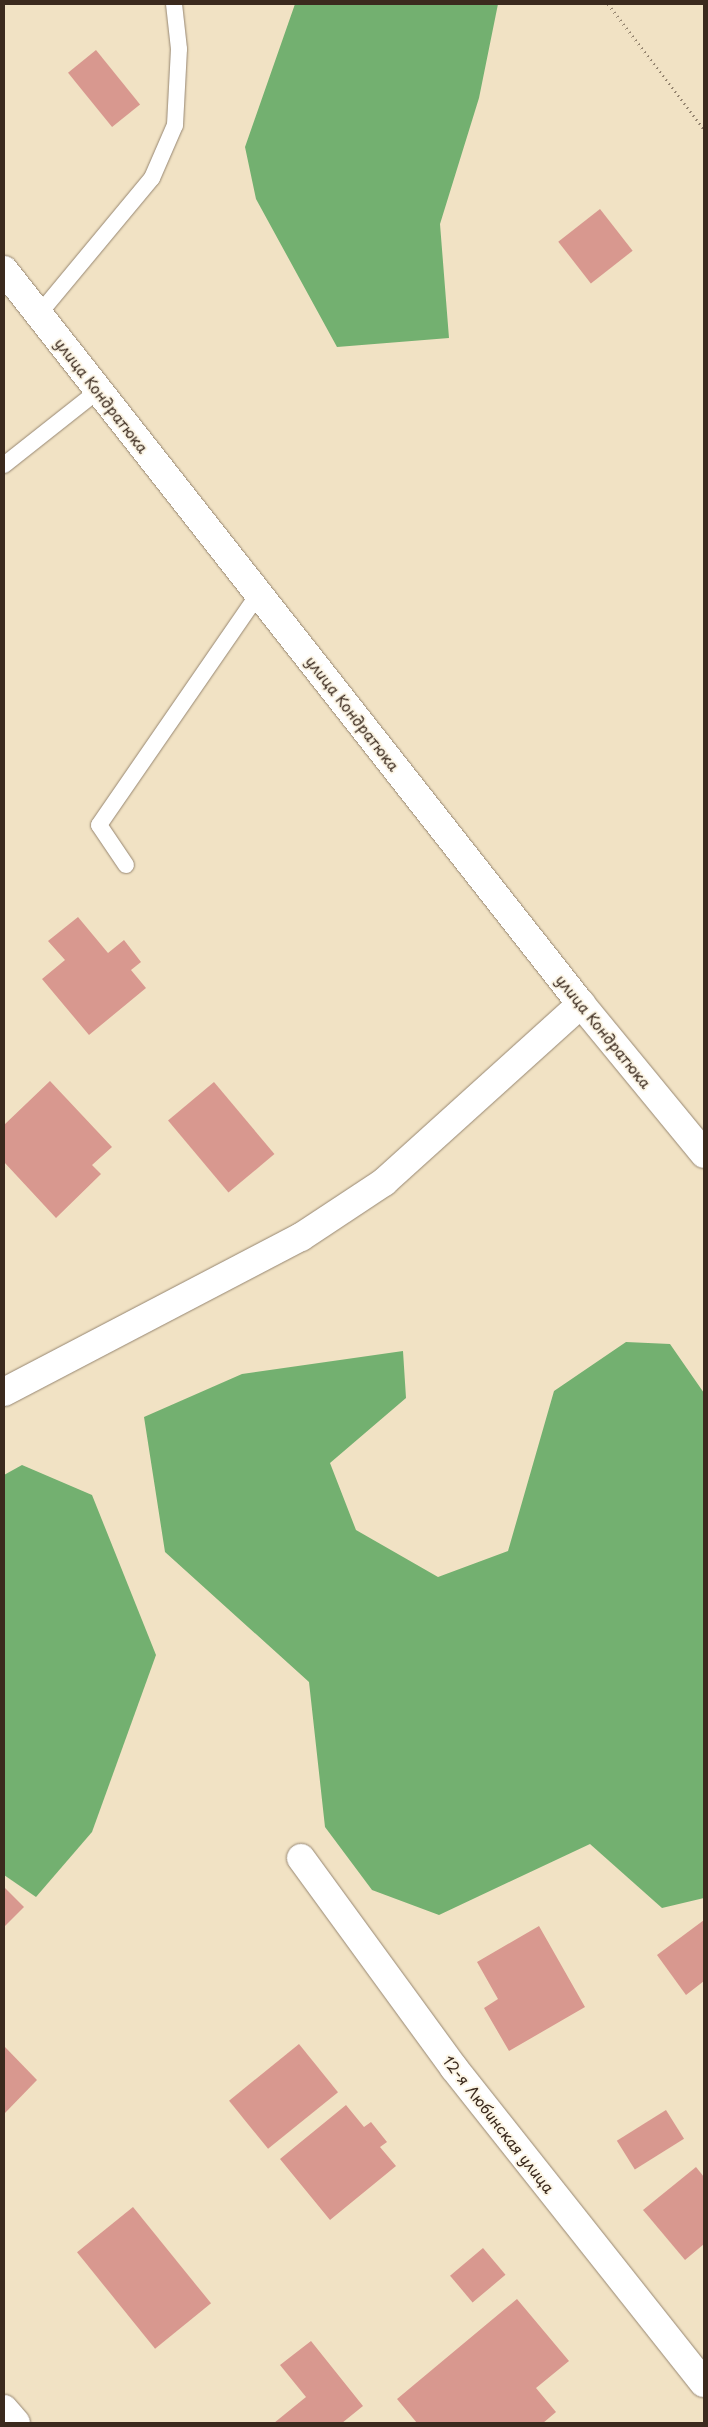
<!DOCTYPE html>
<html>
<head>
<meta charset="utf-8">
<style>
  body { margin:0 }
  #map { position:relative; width:708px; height:2427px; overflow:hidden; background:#f1e2c4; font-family:"Playpen Sans",sans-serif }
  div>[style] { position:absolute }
  .forest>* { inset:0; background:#73b070 }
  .building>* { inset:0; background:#d8988f; transform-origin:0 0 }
  .path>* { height:3px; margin-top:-1.5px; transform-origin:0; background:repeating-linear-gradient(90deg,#968671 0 1px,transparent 0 5px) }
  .roads { filter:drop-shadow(0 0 1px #968671) drop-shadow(0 0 1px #968671) }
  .lane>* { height:16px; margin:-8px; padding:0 8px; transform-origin:8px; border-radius:8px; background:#fff }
  .street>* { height:28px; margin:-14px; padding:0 14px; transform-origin:14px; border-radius:14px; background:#fff }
  .primary>* { height:28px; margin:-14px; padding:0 14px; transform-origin:14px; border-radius:14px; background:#fff }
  span { translate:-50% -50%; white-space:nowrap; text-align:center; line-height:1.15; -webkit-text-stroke:4px #fcf5e5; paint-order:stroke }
  .street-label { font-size:15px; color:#3b2a1e }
  .frame { position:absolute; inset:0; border:5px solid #3b2a1e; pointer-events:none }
</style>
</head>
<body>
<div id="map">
  <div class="forest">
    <i style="clip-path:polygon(295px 4px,498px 4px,479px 98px,440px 224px,449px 338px,337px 347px,256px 199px,245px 147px)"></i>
    <i style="clip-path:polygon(626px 1342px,670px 1344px,704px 1393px,704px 1898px,662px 1908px,590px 1844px,439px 1915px,372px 1890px,325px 1827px,309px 1682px,165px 1552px,144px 1417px,242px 1374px,403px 1351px,406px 1398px,330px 1463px,356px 1530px,438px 1577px,508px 1551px,554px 1391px)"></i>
    <i style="clip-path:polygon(22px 1465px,92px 1495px,156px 1655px,92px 1832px,36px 1897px,4px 1875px,4px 1475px)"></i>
  </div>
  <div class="building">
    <i style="left:96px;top:50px;width:70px;height:36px;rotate:51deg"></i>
    <i style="left:600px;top:209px;width:53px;height:53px;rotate:52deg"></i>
    <i style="clip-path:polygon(78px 917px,108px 953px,124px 940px,141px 962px,131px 970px,146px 988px,89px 1035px,42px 979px,65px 960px,48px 941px)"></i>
    <i style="clip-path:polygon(50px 1081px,112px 1147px,92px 1165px,101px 1174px,56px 1218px,4px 1162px,4px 1125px)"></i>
    <i style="left:214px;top:1082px;width:94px;height:60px;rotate:50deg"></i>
    <i style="clip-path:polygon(4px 1887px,24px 1907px,4px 1927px)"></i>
    <i style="clip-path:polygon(704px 1920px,704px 1981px,686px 1995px,657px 1955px)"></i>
    <i style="clip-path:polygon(539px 1926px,585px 2007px,509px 2051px,484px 2008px,498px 1999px,477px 1962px)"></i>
    <i style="left:299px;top:2044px;width:62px;height:90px;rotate:51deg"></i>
    <i style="clip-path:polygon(4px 2046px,37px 2080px,4px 2114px)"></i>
    <i style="clip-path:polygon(346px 2105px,364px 2127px,371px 2122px,387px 2142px,380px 2147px,396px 2166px,330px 2220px,280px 2159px)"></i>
    <i style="left:666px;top:2110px;width:34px;height:58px;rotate:58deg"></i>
    <i style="clip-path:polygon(696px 2167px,704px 2177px,704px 2244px,685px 2260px,643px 2210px)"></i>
    <i style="left:133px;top:2207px;width:124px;height:72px;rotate:51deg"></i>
    <i style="left:483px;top:2248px;width:35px;height:43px;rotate:50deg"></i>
    <i style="clip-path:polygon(517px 2299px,569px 2361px,536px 2388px,556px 2412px,543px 2423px,417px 2423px,397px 2399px)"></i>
    <i style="clip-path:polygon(311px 2341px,363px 2406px,342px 2423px,274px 2423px,306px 2397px,280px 2365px)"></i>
  </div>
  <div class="path">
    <i style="left:608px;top:4px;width:158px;rotate:52.5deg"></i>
  </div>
  <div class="roads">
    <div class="lane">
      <i style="left:39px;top:314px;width:177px;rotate:-50.3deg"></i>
      <i style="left:152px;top:178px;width:58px;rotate:-66.5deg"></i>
      <i style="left:175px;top:125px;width:76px;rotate:-87deg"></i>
      <i style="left:179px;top:49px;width:45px;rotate:-96.3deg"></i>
      <i style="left:4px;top:465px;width:121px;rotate:-38.3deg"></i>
      <i style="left:126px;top:865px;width:48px;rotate:-124deg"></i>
      <i style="left:99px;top:825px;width:282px;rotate:-55.4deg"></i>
    </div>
    <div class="street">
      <i style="left:4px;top:1392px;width:335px;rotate:-27.6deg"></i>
      <i style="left:301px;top:1237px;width:100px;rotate:-33.5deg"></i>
      <i style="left:384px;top:1182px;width:266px;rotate:-42.1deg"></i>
      <i style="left:301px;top:1858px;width:260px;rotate:53.9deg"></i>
      <i style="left:454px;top:2068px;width:402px;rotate:51.6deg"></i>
      <i style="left:4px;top:2409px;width:18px;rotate:49deg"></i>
    </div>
    <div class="primary">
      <i style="left:4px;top:270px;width:934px;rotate:51.83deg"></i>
      <i style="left:581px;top:1004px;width:194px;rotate:50.6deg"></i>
    </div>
  </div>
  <div class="street-label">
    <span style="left:102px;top:395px;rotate:52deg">улица Кондратюка</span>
    <span style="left:353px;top:713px;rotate:52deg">улица Кондратюка</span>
    <span style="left:604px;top:1031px;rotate:51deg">улица Кондратюка</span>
    <span style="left:499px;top:2124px;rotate:52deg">12-я Любинская улица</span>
  </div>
  <div class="frame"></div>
</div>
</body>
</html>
